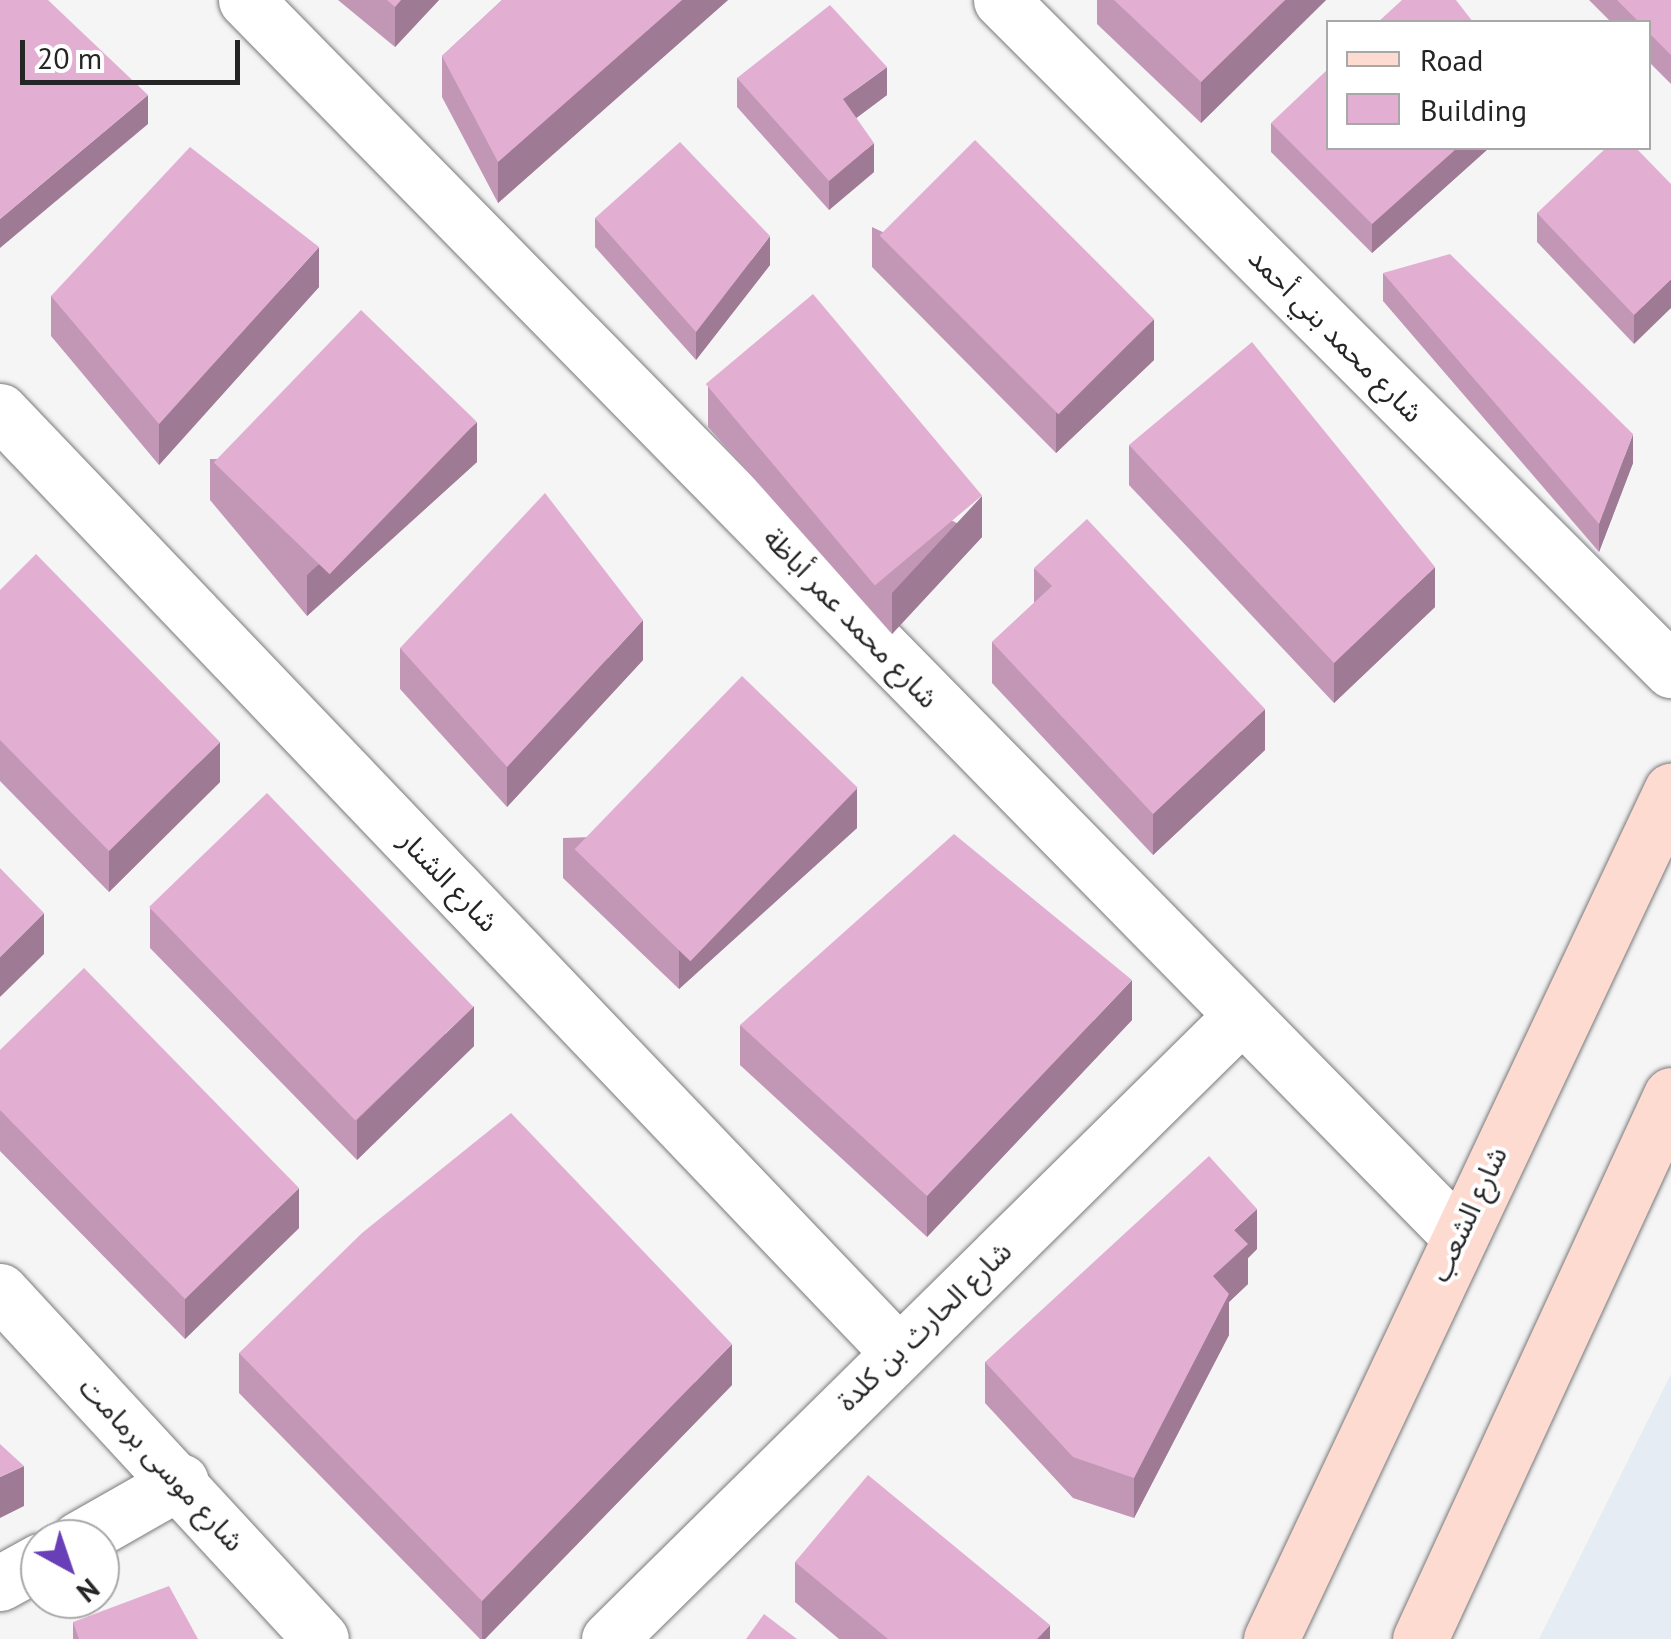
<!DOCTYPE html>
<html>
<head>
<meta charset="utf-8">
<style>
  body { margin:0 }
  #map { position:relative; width:1671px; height:1639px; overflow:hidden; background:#f5f5f6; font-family:"PT Sans","Noto Sans Arabic",sans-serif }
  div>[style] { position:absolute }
  .built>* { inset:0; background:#e6ecf3 }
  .roads { filter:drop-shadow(0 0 2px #797a7b) drop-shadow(0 0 2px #797a7b) }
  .street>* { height:55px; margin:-27.5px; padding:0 27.5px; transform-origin:27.5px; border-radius:27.5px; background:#fff }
  .secondary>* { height:55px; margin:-27.5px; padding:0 27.5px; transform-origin:27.5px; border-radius:27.5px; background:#fddbd1 }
  .wall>* { inset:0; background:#c296b5 }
  .shaded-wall>* { inset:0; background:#9e7a94 }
  .building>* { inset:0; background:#e2afd3; transform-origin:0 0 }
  span { translate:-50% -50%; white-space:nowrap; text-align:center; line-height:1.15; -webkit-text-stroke:8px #fff; paint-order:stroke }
  .street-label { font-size:28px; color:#252526 }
  .legend { position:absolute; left:1326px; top:20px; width:325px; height:130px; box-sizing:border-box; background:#fff; border:2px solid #a8a8a8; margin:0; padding:12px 18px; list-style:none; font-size:30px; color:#252526 }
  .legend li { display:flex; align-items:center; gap:20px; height:50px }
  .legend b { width:50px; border:2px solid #a8a8a8 }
  .north { position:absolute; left:20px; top:1519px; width:100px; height:100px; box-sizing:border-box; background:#fff; border:2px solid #a8a8a8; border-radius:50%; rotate:140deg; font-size:28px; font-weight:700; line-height:40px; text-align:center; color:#252526 }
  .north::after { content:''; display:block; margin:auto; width:35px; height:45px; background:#693fb7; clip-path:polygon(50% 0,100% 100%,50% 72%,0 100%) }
  .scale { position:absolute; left:20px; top:40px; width:220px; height:45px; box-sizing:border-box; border:5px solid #252526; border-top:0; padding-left:12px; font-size:30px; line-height:35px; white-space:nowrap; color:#252526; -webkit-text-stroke:8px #fff; paint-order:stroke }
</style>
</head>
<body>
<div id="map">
  <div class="built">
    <i style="clip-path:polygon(1671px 1374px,1671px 1639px,1539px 1639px)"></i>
  </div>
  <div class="roads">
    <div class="street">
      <i style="left:246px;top:0;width:1730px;rotate:45.54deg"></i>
      <i style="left:1001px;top:0;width:948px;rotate:45deg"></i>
      <i style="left:0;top:411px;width:1299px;rotate:46.34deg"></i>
      <i style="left:0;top:1291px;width:473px;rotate:47.3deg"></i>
      <i style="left:79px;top:1539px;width:117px;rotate:-29.6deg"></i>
      <i style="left:0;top:1583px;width:46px;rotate:-28.8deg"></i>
      <i style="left:609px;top:1639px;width:887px;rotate:-44.59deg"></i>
    </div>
    <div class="secondary">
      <i style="left:1271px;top:1639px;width:938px;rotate:-64.75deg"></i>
      <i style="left:1420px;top:1639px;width:599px;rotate:-65.23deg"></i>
    </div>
  </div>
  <div class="wall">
    <i style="clip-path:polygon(338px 0,439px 0,395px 47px)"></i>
    <i style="clip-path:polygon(502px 0,728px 0,498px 203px,442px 97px,442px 56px)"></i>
    <i style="clip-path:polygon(1097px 0,1326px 0,1201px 123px,1097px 24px)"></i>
    <i style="clip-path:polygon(1589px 0,1671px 0,1671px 84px,1648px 61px,1648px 22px,1611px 22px)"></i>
    <i style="clip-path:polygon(737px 78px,887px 95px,856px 118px,874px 172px,829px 210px,737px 107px)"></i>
    <i style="clip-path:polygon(1271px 123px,1328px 148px,1489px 148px,1372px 253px,1271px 152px)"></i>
    <i style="clip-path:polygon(1671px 184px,1634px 344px,1537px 242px,1537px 213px)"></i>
    <i style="clip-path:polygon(595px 218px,770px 265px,696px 360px,595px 247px)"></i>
    <i style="clip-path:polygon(872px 227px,1154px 360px,1056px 453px,872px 267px)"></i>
    <i style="clip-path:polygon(1383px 273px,1633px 463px,1599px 552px,1383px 301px)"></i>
    <i style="clip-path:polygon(319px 287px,159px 465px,51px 336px,51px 296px)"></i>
    <i style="clip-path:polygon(708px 386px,982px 537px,892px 634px,708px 427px)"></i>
    <i style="clip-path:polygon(1129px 445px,1435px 607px,1334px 703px,1129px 485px)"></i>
    <i style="clip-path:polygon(210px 459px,477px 462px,307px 616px,210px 500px)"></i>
    <i style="clip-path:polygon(1034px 568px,1265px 750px,1153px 855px,992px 683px,992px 642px,1034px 603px)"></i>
    <i style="clip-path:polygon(0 590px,220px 782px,109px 892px,0 781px)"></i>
    <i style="clip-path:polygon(400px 648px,643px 660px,507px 807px,400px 689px)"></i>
    <i style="clip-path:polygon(857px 828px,679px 989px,563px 878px,563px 838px)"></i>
    <i style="clip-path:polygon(150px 908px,474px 1046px,357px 1160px,150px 948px)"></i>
    <i style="clip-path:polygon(1132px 1020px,927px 1237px,740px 1065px,740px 1025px)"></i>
    <i style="clip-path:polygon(0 1050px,299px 1228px,185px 1339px,0 1151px)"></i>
    <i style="clip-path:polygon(1257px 1249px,1248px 1258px,1248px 1284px,1229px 1302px,1229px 1335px,1134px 1518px,1073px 1498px,985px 1403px,985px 1362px)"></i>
    <i style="clip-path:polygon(239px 1353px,732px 1385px,485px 1639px,480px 1639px,239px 1393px)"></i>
    <i style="clip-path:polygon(795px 1562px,1050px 1639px,839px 1639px,795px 1602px)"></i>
    <i style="clip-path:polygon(73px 1622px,198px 1639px,73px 1639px)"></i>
  </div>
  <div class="shaded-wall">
    <i style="clip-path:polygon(401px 0,439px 0,395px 47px,395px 7px)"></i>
    <i style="clip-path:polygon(682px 0,728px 0,498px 203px,498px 162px)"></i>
    <i style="clip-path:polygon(1285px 0,1326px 0,1201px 123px,1201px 82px)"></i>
    <i style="clip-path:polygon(887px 67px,887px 95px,843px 128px,843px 99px)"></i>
    <i style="clip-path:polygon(148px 95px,148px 124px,0 248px,0 219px)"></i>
    <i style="clip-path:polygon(874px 143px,874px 172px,829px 210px,829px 181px)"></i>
    <i style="clip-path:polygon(1457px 148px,1489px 148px,1372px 253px,1372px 224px)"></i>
    <i style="clip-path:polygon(770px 236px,770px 265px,696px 360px,696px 332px)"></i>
    <i style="clip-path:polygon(319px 247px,319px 287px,159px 465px,159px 424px)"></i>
    <i style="clip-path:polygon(1671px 279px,1671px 308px,1634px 344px,1634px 315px)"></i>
    <i style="clip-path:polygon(1154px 319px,1154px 360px,1056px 453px,1056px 413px)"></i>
    <i style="clip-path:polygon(477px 422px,477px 462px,307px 616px,307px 575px)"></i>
    <i style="clip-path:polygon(1633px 434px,1633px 463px,1599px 552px,1599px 524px)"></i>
    <i style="clip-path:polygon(982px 496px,982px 537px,892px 634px,892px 593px)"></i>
    <i style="clip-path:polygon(1435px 567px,1435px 607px,1334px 703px,1334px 663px)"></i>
    <i style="clip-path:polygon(643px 620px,643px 660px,507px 807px,507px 767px)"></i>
    <i style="clip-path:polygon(1265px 709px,1265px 750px,1153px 855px,1153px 814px)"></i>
    <i style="clip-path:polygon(220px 742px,220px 782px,109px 892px,109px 851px)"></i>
    <i style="clip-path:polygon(857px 788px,857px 828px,679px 989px,679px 949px)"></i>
    <i style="clip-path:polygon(44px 913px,44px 954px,0 997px,0 957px)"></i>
    <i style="clip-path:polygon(1132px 980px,1132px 1020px,927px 1237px,927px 1196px)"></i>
    <i style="clip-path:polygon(474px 1006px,474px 1046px,357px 1160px,357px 1120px)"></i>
    <i style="clip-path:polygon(299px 1188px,299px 1228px,185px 1339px,185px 1299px)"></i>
    <i style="clip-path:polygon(1257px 1209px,1257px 1249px,1248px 1258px,1248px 1284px,1229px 1302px,1229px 1335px,1134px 1518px,1134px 1478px,1213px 1276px,1234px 1230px)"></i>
    <i style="clip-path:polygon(732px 1344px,732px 1385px,485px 1639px,482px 1639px,482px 1601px)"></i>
    <i style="clip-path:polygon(24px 1466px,24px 1506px,0 1518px,0 1477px)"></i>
    <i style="clip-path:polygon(1050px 1625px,1050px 1639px,1037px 1639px)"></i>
  </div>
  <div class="building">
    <i style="clip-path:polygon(0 0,48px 0,148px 95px,0 219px)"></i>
    <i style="clip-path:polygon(387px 0,401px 0,395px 7px)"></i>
    <i style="clip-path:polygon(502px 0,682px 0,498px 162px,442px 56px)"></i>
    <i style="clip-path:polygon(1114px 0,1285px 0,1201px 82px)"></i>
    <i style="clip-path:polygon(1402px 0,1456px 0,1473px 22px,1378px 22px)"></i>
    <i style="clip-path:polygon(1617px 0,1671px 0,1671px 55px,1648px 32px,1648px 22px,1639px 22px)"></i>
    <i style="clip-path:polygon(830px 5px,887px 67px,843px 99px,874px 143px,829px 181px,737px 78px)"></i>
    <i style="clip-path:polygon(1328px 69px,1328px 148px,1457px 148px,1372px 224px,1271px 123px)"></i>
    <i style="left:975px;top:140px;width:253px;height:135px;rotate:45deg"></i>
    <i style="clip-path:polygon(680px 142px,770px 236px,696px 332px,595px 218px)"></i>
    <i style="clip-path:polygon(190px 147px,319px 247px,159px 424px,51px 296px)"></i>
    <i style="clip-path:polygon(1606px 148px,1636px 148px,1671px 184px,1671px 279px,1634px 315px,1537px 213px)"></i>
    <i style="clip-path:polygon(1450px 254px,1633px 434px,1599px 524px,1383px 273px)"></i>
    <i style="left:813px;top:294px;width:263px;height:140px;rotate:50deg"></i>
    <i style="left:361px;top:310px;width:161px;height:212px;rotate:44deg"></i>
    <i style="clip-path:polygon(1252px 342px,1435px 567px,1334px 663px,1129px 445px)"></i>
    <i style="clip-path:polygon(545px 493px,643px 620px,507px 767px,400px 648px)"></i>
    <i style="clip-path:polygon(1087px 519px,1265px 709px,1153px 814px,992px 642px,1052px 586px,1034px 568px)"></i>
    <i style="clip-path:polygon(36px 554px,220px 742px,109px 851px,0 740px,0 590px)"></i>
    <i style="left:742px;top:676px;width:161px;height:241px;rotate:44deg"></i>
    <i style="left:267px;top:793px;width:297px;height:164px;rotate:46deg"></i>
    <i style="clip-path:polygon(954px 834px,1132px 980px,927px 1196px,740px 1025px)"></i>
    <i style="clip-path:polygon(0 868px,44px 913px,0 957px)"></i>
    <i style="clip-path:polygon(84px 968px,299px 1188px,185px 1299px,0 1110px,0 1050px)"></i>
    <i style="clip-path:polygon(511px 1113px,732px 1344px,482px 1601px,239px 1353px,362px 1233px)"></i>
    <i style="clip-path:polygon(1209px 1156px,1257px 1209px,1234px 1230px,1248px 1244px,1213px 1276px,1229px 1294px,1134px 1478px,1073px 1457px,985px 1362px)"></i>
    <i style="clip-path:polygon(0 1444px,24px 1466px,0 1477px)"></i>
    <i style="clip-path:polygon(868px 1475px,1050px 1625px,1037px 1639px,888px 1639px,795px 1562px)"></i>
    <i style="clip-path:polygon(169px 1586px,198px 1639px,79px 1639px,73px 1622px)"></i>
    <i style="clip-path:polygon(764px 1614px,797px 1639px,746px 1639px)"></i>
  </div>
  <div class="street-label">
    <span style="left:1336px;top:335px;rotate:45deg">شارع محمد بني أحمد</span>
    <span style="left:851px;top:618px;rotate:46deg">شارع محمد عمر أباظة</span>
    <span style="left:449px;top:881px;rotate:46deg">شارع الشنار</span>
    <span style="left:1468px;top:1214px;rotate:-65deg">شارع الشعب</span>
    <span style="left:924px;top:1326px;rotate:-44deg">شارع الحارث بن كلدة</span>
    <span style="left:162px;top:1464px;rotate:47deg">شارع موسى برمامت</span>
  </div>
  <ul class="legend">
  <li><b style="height:12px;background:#fddbd1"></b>Road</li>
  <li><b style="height:28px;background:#e2afd3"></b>Building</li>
  </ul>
  <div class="north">N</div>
  <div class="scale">20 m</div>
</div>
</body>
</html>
